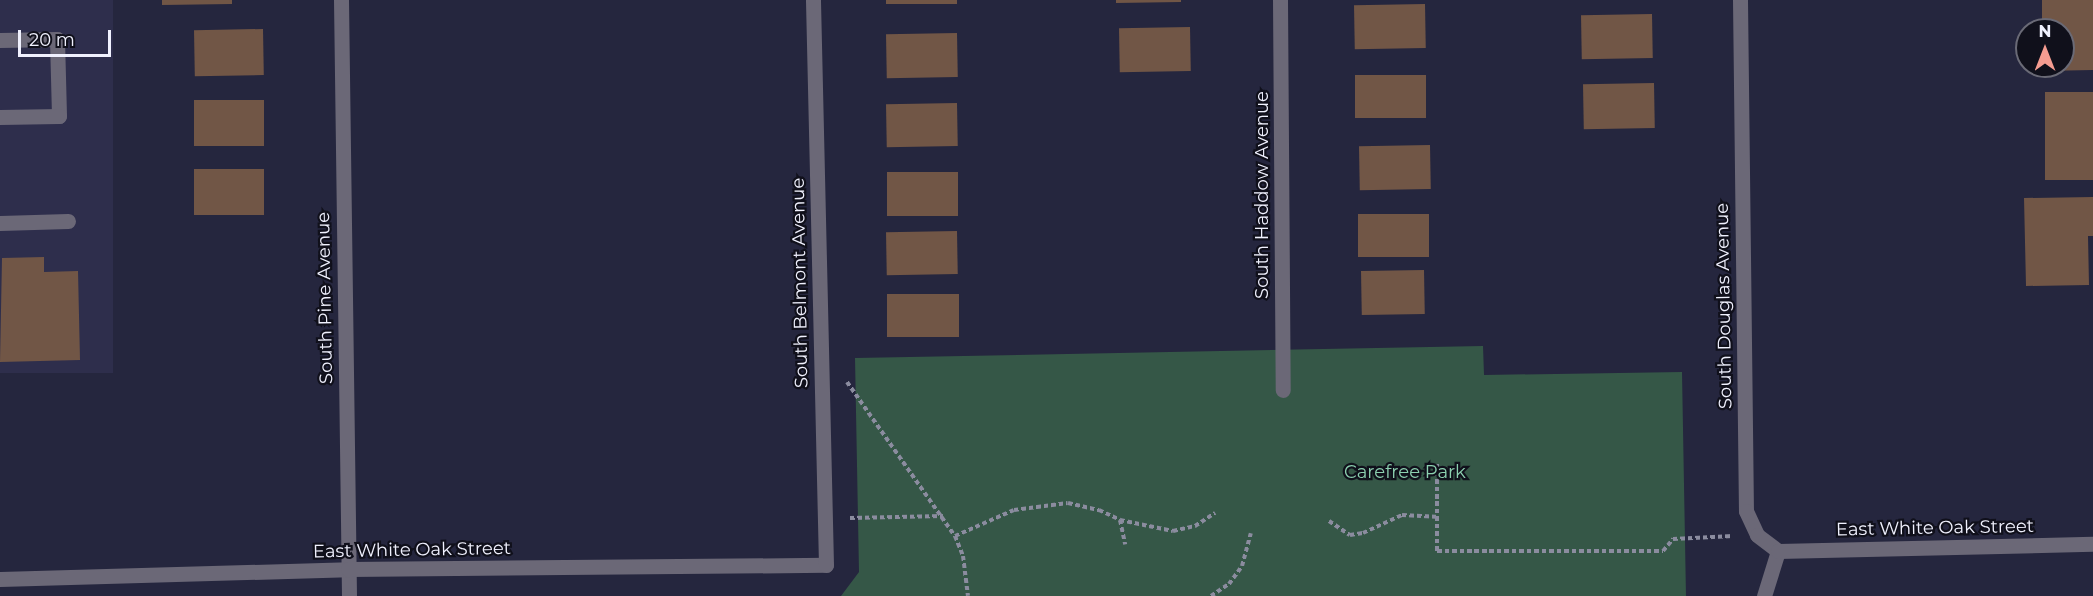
<!DOCTYPE html>
<html>
<head>
<meta charset="utf-8">
<style>
  body { margin:0 }
  #map { position:relative; width:2093px; height:596px; overflow:hidden; background:#25263e; font-family:Montserrat,sans-serif }
  div>[style] { position:absolute }
  .built>* { inset:0; background:#2e2e4c; transform-origin:0 0 }
  .green>* { inset:0; background:#355747 }
  .building>* { inset:0; background:#715646; transform-origin:0 0 }
  .path>* { height:4px; margin-top:-2px; transform-origin:0; background:repeating-linear-gradient(90deg,#8b8c9f 0 4.5px,transparent 0 7.5px) }
  .minor>* { height:15px; margin:-7.5px; padding:0 7.5px; transform-origin:7.5px; border-radius:7.5px; background:#6b6877 }
  span { translate:-50% -50%; white-space:nowrap; text-align:center; line-height:1.15; -webkit-text-stroke:4.5px #10101b; paint-order:stroke }
  .street-label { font-size:18px; color:#f0f1fe }
  .park-label { font-size:18px; color:#8cd0b0 }
  .north { position:absolute; left:2015px; top:18px; width:60px; height:60px; box-sizing:border-box; background:#10101b; border:2px solid #6a6a76; border-radius:50%; rotate:0deg; font-size:16px; font-weight:700; line-height:24px; text-align:center; color:#f0f1fe }
  .north::after { content:''; display:block; margin:auto; width:21px; height:27px; background:#f59c91; clip-path:polygon(50% 0,100% 100%,50% 72%,0 100%) }
  .scale { position:absolute; left:18px; top:30px; width:93px; height:27px; box-sizing:border-box; border:3px solid #f0f1fe; border-top:0; padding-left:8px; font-size:18px; line-height:21px; white-space:nowrap; color:#f0f1fe; -webkit-text-stroke:4px #10101b; paint-order:stroke }
</style>
</head>
<body>
<div id="map">
  <div class="built">
    <i style="left:0;top:0;width:113px;height:373px"></i>
  </div>
  <div class="green">
    <i style="clip-path:polygon(1483px 346px,1484px 375px,1682px 372px,1686px 596px,841px 596px,859px 572px,855px 358px)"></i>
  </div>
  <div class="building">
    <i style="clip-path:polygon(162px 0,232px 0,232px 4px,162px 5px)"></i>
    <i style="left:886px;top:0;width:71px;height:4px"></i>
    <i style="clip-path:polygon(1116px 0,1181px 0,1181px 2px,1116px 3px)"></i>
    <i style="clip-path:polygon(2042px 0,2093px 0,2093px 70px,2042px 71px,2042px 66px,2063px 66px,2063px 30px,2042px 30px)"></i>
    <i style="left:1425px;top:4px;width:44px;height:71px;rotate:89deg"></i>
    <i style="left:1652px;top:14px;width:44px;height:71px;rotate:89deg"></i>
    <i style="left:1190px;top:27px;width:44px;height:71px;rotate:89deg"></i>
    <i style="left:263px;top:29px;width:46px;height:69px;rotate:89deg"></i>
    <i style="left:957px;top:33px;width:44px;height:71px;rotate:89deg"></i>
    <i style="left:1426px;top:75px;width:43px;height:71px;rotate:90deg"></i>
    <i style="left:1654px;top:83px;width:45px;height:71px;rotate:89deg"></i>
    <i style="left:2093px;top:92px;width:88px;height:48px;rotate:90deg"></i>
    <i style="left:264px;top:100px;width:46px;height:70px;rotate:90deg"></i>
    <i style="left:957px;top:103px;width:43px;height:71px;rotate:89deg"></i>
    <i style="left:1430px;top:145px;width:44px;height:71px;rotate:89deg"></i>
    <i style="left:264px;top:169px;width:46px;height:70px;rotate:90deg"></i>
    <i style="left:887px;top:172px;width:71px;height:44px"></i>
    <i style="clip-path:polygon(2093px 197px,2093px 236px,2088px 236px,2089px 285px,2026px 286px,2024px 198px)"></i>
    <i style="left:1429px;top:214px;width:43px;height:71px;rotate:90deg"></i>
    <i style="left:957px;top:231px;width:43px;height:71px;rotate:89deg"></i>
    <i style="clip-path:polygon(44px 257px,44px 272px,78px 271px,80px 360px,0 362px,2px 258px)"></i>
    <i style="left:1424px;top:270px;width:44px;height:63px;rotate:89deg"></i>
    <i style="left:959px;top:294px;width:43px;height:72px;rotate:90deg"></i>
  </div>
  <div class="path">
    <i style="left:847px;top:382px;width:188px;rotate:55deg"></i>
    <i style="left:955px;top:536px;width:22px;rotate:68deg"></i>
    <i style="left:963px;top:556px;width:40px;rotate:82.9deg"></i>
    <i style="left:1437px;top:464px;width:87px;rotate:90deg"></i>
    <i style="left:1437px;top:551px;width:226px"></i>
    <i style="left:1663px;top:551px;width:16px;rotate:-50deg"></i>
    <i style="left:1673px;top:539px;width:60px;rotate:-2.9deg"></i>
    <i style="left:850px;top:518px;width:93px;rotate:-1.2deg"></i>
    <i style="left:1120px;top:520px;width:54px;rotate:11.7deg"></i>
    <i style="left:1173px;top:531px;width:23px;rotate:-13deg"></i>
    <i style="left:1195px;top:526px;width:24px;rotate:-33deg"></i>
    <i style="left:1329px;top:521px;width:25px;rotate:34deg"></i>
    <i style="left:1350px;top:535px;width:13px;rotate:-9deg"></i>
    <i style="left:1363px;top:533px;width:43px;rotate:-24.8deg"></i>
    <i style="left:1402px;top:515px;width:34px;rotate:3deg"></i>
    <i style="left:955px;top:536px;width:64px;rotate:-23.8deg"></i>
    <i style="left:1014px;top:510px;width:54px;rotate:-7.4deg"></i>
    <i style="left:1068px;top:503px;width:32px;rotate:13deg"></i>
    <i style="left:1099px;top:510px;width:23px;rotate:25deg"></i>
    <i style="left:1120px;top:520px;width:25px;rotate:78deg"></i>
    <i style="left:1211px;top:596px;width:22px;rotate:-34deg"></i>
    <i style="left:1229px;top:584px;width:22px;rotate:-54deg"></i>
    <i style="left:1242px;top:566px;width:34px;rotate:-75deg"></i>
  </div>
  <div class="minor">
    <i style="left:341px;top:0;width:596px;rotate:89.23deg"></i>
    <i style="left:1280px;top:0;width:390px;rotate:89.6deg"></i>
    <i style="left:1740px;top:0;width:511px;rotate:89.33deg"></i>
    <i style="left:1746px;top:511px;width:26px;rotate:65deg"></i>
    <i style="left:1757px;top:535px;width:26px;rotate:37deg"></i>
    <i style="left:1778px;top:551px;width:47px;rotate:107.3deg"></i>
    <i style="left:0;top:40px;width:57px;rotate:-1deg"></i>
    <i style="left:57px;top:39px;width:77px;rotate:88.5deg"></i>
    <i style="left:59px;top:116px;width:59px;rotate:179deg"></i>
    <i style="left:0;top:223px;width:68px;rotate:-1.7deg"></i>
    <i style="left:1778px;top:551px;width:315px;rotate:-1.3deg"></i>
    <i style="left:0;top:579px;width:348px;rotate:-1.6deg"></i>
    <i style="left:348px;top:569px;width:478px;rotate:-0.5deg"></i>
    <i style="left:826px;top:565px;width:565px;rotate:-91.32deg"></i>
  </div>
  <div class="street-label">
    <span style="left:1262px;top:195px;rotate:-90deg">South Haddow Avenue</span>
    <span style="left:800px;top:283px;rotate:-91deg">South Belmont Avenue</span>
    <span style="left:325px;top:298px;rotate:-91deg">South Pine Avenue</span>
    <span style="left:1724px;top:306px;rotate:-91deg">South Douglas Avenue</span>
    <span style="left:1935px;top:528px;rotate:-1deg">East White Oak Street</span>
    <span style="left:412px;top:550px;rotate:-1deg">East White Oak Street</span>
  </div>
  <div class="park-label">
    <span style="left:1405px;top:472px">Carefree Park</span>
  </div>
  <div class="north">N</div>
  <div class="scale">20 m</div>
</div>
</body>
</html>
